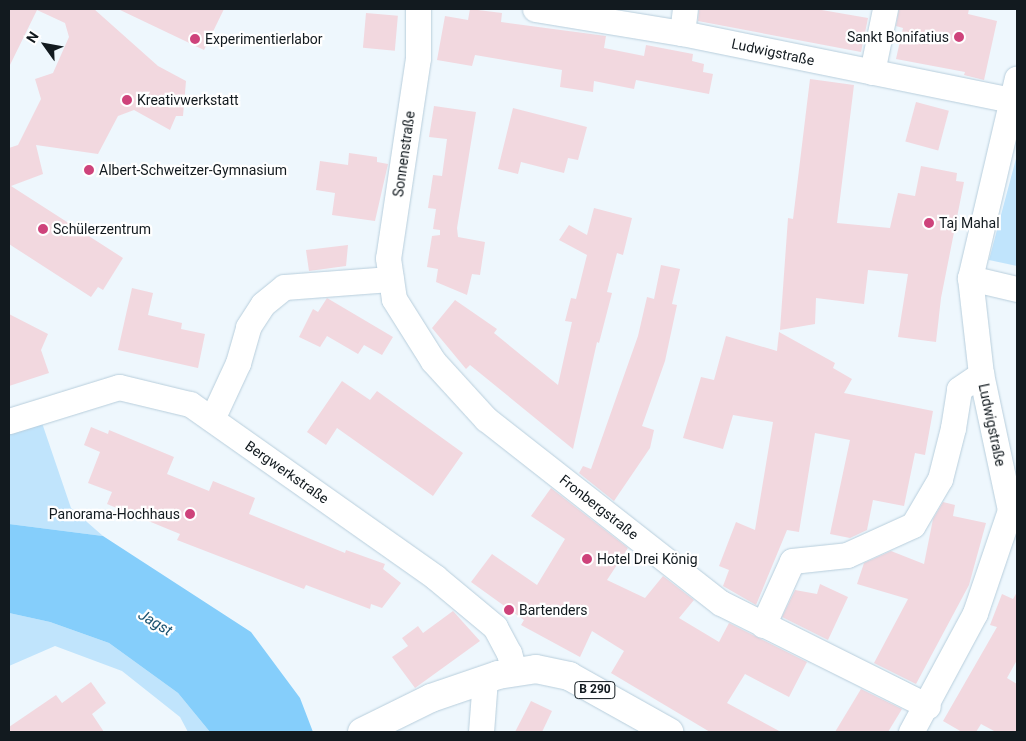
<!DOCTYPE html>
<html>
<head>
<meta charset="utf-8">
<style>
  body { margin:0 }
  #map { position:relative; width:1026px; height:741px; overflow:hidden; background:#eef7fd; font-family:Roboto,sans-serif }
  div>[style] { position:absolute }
  .green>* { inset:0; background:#c0e4fc }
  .water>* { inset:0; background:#85cefb }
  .building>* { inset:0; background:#f2d8df; transform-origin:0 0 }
  .roads { filter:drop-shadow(0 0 1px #b8cedc) drop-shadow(0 0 1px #b8cedc) }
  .minor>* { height:25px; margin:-12.5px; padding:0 12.5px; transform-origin:12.5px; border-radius:12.5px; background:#fff }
  .major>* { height:28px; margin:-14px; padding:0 14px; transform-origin:14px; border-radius:14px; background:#fff }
  .dots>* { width:14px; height:14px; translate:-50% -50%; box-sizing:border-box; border:2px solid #fff; border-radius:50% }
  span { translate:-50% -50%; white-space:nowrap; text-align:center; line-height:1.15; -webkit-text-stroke:4.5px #fff; paint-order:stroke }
  .shield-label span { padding:1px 4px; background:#fff; border:1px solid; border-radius:4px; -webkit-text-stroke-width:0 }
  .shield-label { font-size:12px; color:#121a1f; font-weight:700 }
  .poi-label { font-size:14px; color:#121a1f }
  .right { translate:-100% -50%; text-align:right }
  .left { translate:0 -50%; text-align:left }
  .street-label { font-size:14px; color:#121a1f }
  .water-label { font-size:15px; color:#1b5371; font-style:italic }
  .frame { position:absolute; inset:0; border:10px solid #121a1f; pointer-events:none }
  .north { position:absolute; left:20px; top:20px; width:50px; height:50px; -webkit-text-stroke:4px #fff; paint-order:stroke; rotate:302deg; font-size:14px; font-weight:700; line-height:20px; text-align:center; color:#121a1f }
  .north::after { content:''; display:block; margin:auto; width:18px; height:22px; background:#121a1f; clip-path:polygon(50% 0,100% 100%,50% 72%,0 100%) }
</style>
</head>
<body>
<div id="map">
  <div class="green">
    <i style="clip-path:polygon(1017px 155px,1017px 266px,989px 260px)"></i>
    <i style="clip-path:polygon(42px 423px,71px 508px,103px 536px,9px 524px,9px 432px)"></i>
    <i style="clip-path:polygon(9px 613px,50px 622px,109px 643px,178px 693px,210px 732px,188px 732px,180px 717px,122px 671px,55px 646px,9px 666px)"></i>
  </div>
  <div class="water">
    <i style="clip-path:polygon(9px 524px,103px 536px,251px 632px,300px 698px,313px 732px,210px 732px,178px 693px,109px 643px,50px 622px,9px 613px)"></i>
  </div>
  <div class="building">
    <i style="clip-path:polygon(9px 9px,94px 9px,158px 66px,186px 81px,183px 116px,176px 116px,170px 130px,134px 110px,118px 116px,98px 154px,36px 145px,43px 174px,11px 186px,123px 258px,103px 290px,98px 287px,91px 297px,9px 244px,9px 148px,18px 145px,41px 99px,35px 79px,53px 73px,69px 37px,65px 23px,37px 10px,9px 67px)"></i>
    <i style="clip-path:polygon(118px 9px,224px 9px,204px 50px)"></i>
    <i style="clip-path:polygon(470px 9px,502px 13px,501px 22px,606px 36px,604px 48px,644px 56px,646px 45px,693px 54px,692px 61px,704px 64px,703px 72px,713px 74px,709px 94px,636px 80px,634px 89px,594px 81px,593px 92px,560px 87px,562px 70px,475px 55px,472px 66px,437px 60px,445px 16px,468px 20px)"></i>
    <i style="clip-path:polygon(699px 9px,816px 9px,868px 18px,861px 52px,698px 21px)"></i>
    <i style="clip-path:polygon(899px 9px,969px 9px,968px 14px,997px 21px,984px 80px,964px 75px,965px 72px,896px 59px,903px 28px,896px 26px)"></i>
    <i style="left:366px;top:13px;width:32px;height:35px;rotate:5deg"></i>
    <i style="clip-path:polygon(810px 79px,854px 85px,837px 223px,890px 228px,898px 193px,915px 196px,921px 166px,957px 173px,956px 181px,964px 182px,941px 298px,936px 342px,898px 337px,908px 274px,868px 270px,864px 304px,816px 298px,815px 324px,780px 330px,788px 218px,793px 219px)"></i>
    <i style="left:916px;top:102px;width:34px;height:41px;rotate:15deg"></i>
    <i style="clip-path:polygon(434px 106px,476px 112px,457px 228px,458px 237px,485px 242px,480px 275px,472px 274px,467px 295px,436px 282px,438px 269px,427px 267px,432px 236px,440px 235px,440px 230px,433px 229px,436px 209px,428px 208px,433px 175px,442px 176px,447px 139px,429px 137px)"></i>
    <i style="clip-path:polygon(513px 108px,587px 127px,578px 160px,568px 158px,564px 173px,521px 162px,518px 174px,498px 169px)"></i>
    <i style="clip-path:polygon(349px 153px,377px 157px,377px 162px,388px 164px,375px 221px,332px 215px,335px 193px,316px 190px,320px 161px,348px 165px)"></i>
    <i style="clip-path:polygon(594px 208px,632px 218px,623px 255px,617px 253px,607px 292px,612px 293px,599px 343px,597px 342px,573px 449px,470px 365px,466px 369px,432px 328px,455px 300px,497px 329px,494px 333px,558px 385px,572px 322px,565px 321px,571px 298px,576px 299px,587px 255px,559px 240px,569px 225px,587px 235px)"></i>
    <i style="clip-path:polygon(348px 245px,346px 266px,309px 271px,306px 250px)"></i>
    <i style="clip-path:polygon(661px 265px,680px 269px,672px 304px,677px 305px,665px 361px,642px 426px,654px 430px,650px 448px,614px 501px,579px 473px,583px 466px,591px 469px,638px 336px,647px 297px,654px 299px)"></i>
    <i style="clip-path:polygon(132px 288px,153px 293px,148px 315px,182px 323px,181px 329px,205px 334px,198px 368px,118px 350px)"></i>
    <i style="clip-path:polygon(327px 298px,393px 337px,382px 355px,364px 345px,358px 354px,327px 336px,320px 347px,299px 337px,313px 309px,318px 312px)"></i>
    <i style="clip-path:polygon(9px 314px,48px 334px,41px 350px,49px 373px,9px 386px)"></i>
    <i style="clip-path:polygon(779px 332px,835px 363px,833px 368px,852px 379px,844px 393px,933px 411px,925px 455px,915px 453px,904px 506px,873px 500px,867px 530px,850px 538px,830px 534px,850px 440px,815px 433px,799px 532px,787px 530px,756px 605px,723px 586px,729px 570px,719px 566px,736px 522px,755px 530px,773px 422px,733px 415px,723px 449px,683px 438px,701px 377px,714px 380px,726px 336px,777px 351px)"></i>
    <i style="clip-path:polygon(342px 381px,370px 400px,377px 391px,463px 453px,433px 496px,337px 428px,326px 445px,307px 432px)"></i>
    <i style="clip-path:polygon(91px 427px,108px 434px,109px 430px,174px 457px,167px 474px,209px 491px,213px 481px,255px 498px,249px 514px,345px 553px,346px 550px,385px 564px,383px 569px,401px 583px,382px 608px,371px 604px,370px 609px,306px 585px,304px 589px,177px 540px,180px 534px,107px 504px,112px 492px,88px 483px,100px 452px,84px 445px)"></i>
    <i style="clip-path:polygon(551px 488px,628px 548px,607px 580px,645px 598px,663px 576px,694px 600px,679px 618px,719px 642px,729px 623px,807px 662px,789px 697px,745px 674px,727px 703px,781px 732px,710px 732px,611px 673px,624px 651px,592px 631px,580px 657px,521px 625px,524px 620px,471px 582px,492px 554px,537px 585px,565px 539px,531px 516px)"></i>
    <i style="clip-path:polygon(943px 502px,955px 505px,953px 516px,986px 523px,969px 585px,916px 684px,874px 663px,908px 599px,857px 584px,864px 563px,891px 551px,924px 564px,933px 519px)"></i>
    <i style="clip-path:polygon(820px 584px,848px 597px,828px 640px,782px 617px,795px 590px,817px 594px)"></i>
    <i style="clip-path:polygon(1017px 592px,1017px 660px,1007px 678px,1017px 684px,1017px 732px,996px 732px,981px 724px,976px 732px,962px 732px,943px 721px,997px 627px,990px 625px,1002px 594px,1013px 599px)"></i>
    <i style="clip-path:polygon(453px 611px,480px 641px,415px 688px,392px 657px,408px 646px,402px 638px,418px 626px,423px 633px)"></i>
    <i style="clip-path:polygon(91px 682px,106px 703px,92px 714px,104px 732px,9px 732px,9px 727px,56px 695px,62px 703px)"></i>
    <i style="clip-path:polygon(861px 689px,902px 709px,888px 732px,835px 732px)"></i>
    <i style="clip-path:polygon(531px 701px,552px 711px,542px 732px,515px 732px)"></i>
  </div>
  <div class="roads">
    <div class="minor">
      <i style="left:418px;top:9px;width:49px;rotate:90deg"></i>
      <i style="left:418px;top:58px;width:202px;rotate:98.5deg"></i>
      <i style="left:388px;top:258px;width:41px;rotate:81.7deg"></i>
      <i style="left:394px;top:299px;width:73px;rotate:57.8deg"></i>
      <i style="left:433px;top:361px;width:79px;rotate:47.6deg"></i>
      <i style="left:486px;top:419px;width:298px;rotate:38.1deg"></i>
      <i style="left:721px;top:603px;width:231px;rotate:26.5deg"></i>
      <i style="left:535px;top:9px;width:149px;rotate:9.3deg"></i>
      <i style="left:682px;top:33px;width:336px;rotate:11.5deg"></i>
      <i style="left:682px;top:33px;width:23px;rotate:-83deg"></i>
      <i style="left:872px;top:72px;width:64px;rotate:-78.3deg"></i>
      <i style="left:970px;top:278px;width:48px;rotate:13.2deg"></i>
      <i style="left:212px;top:419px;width:62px;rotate:-65.1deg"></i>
      <i style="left:238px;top:363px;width:37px;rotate:-74deg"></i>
      <i style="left:248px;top:327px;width:27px;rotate:-57deg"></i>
      <i style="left:263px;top:304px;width:27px;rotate:-39deg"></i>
      <i style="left:284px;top:287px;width:107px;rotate:-4.3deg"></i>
      <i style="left:9px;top:421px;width:115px;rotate:-17.2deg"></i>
      <i style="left:119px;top:387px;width:73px;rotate:13.5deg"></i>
      <i style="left:190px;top:404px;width:300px;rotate:35.2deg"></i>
      <i style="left:435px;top:577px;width:78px;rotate:39.8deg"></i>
      <i style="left:495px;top:627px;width:30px;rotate:62deg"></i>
      <i style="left:509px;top:653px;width:19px;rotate:74deg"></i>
      <i style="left:763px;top:625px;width:70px;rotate:-65.6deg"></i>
      <i style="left:792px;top:561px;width:55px;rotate:-6.2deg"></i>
      <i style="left:847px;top:555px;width:72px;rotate:-24.4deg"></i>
      <i style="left:913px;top:525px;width:53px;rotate:-59.6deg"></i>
      <i style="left:940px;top:479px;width:53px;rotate:-75.7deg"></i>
      <i style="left:953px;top:428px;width:39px;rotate:-81deg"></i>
      <i style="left:959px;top:389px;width:27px;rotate:-34deg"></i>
      <i style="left:481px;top:732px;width:53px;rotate:-85.7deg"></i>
      <i style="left:911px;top:732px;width:135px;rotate:-61.7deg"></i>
      <i style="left:975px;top:613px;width:109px;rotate:-71.2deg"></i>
      <i style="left:1010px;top:510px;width:139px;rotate:-102deg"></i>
      <i style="left:981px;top:374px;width:97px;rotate:-96.5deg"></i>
      <i style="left:970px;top:278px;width:205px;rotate:-76.8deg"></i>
    </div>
    <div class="major">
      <i style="left:362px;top:732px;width:77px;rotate:-26.2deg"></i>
      <i style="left:431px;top:698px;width:71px;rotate:-18.9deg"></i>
      <i style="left:498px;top:675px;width:38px;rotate:-9deg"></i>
      <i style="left:536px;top:669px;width:34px;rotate:12deg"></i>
      <i style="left:569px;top:676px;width:115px;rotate:29.2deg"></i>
    </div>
  </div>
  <div class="dots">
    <i style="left:959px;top:37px;background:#ce437b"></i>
    <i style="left:195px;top:39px;background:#ce437b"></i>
    <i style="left:127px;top:100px;background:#ce437b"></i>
    <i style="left:89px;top:170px;background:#ce437b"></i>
    <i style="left:929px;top:223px;background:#ce437b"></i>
    <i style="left:43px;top:229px;background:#ce437b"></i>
    <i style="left:190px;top:514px;background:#ce437b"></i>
    <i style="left:587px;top:559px;background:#ce437b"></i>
    <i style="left:509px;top:610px;background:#ce437b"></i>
  </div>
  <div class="shield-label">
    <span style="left:595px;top:690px">B 290</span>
  </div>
  <div class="poi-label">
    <span class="right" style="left:949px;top:37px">Sankt Bonifatius</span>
    <span class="left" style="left:205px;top:39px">Experimentierlabor</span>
    <span class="left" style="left:137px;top:100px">Kreativwerkstatt</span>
    <span class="left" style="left:99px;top:170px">Albert-Schweitzer-Gymnasium</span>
    <span class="left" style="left:939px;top:223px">Taj Mahal</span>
    <span class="left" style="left:53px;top:229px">Schülerzentrum</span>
    <span class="right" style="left:180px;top:514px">Panorama-Hochhaus</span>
    <span class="left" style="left:597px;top:559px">Hotel Drei König</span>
    <span class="left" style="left:519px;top:610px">Bartenders</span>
  </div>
  <div class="street-label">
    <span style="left:773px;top:52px;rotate:12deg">Ludwigstraße</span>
    <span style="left:404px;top:154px;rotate:-82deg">Sonnenstraße</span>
    <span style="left:992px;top:425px;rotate:78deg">Ludwigstraße</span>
    <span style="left:287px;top:472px;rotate:35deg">Bergwerkstraße</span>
    <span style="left:599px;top:507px;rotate:38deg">Fronbergstraße</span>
  </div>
  <div class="water-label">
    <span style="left:155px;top:623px;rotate:31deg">Jagst</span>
  </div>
  <div class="frame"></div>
  <div class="north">N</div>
</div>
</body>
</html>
